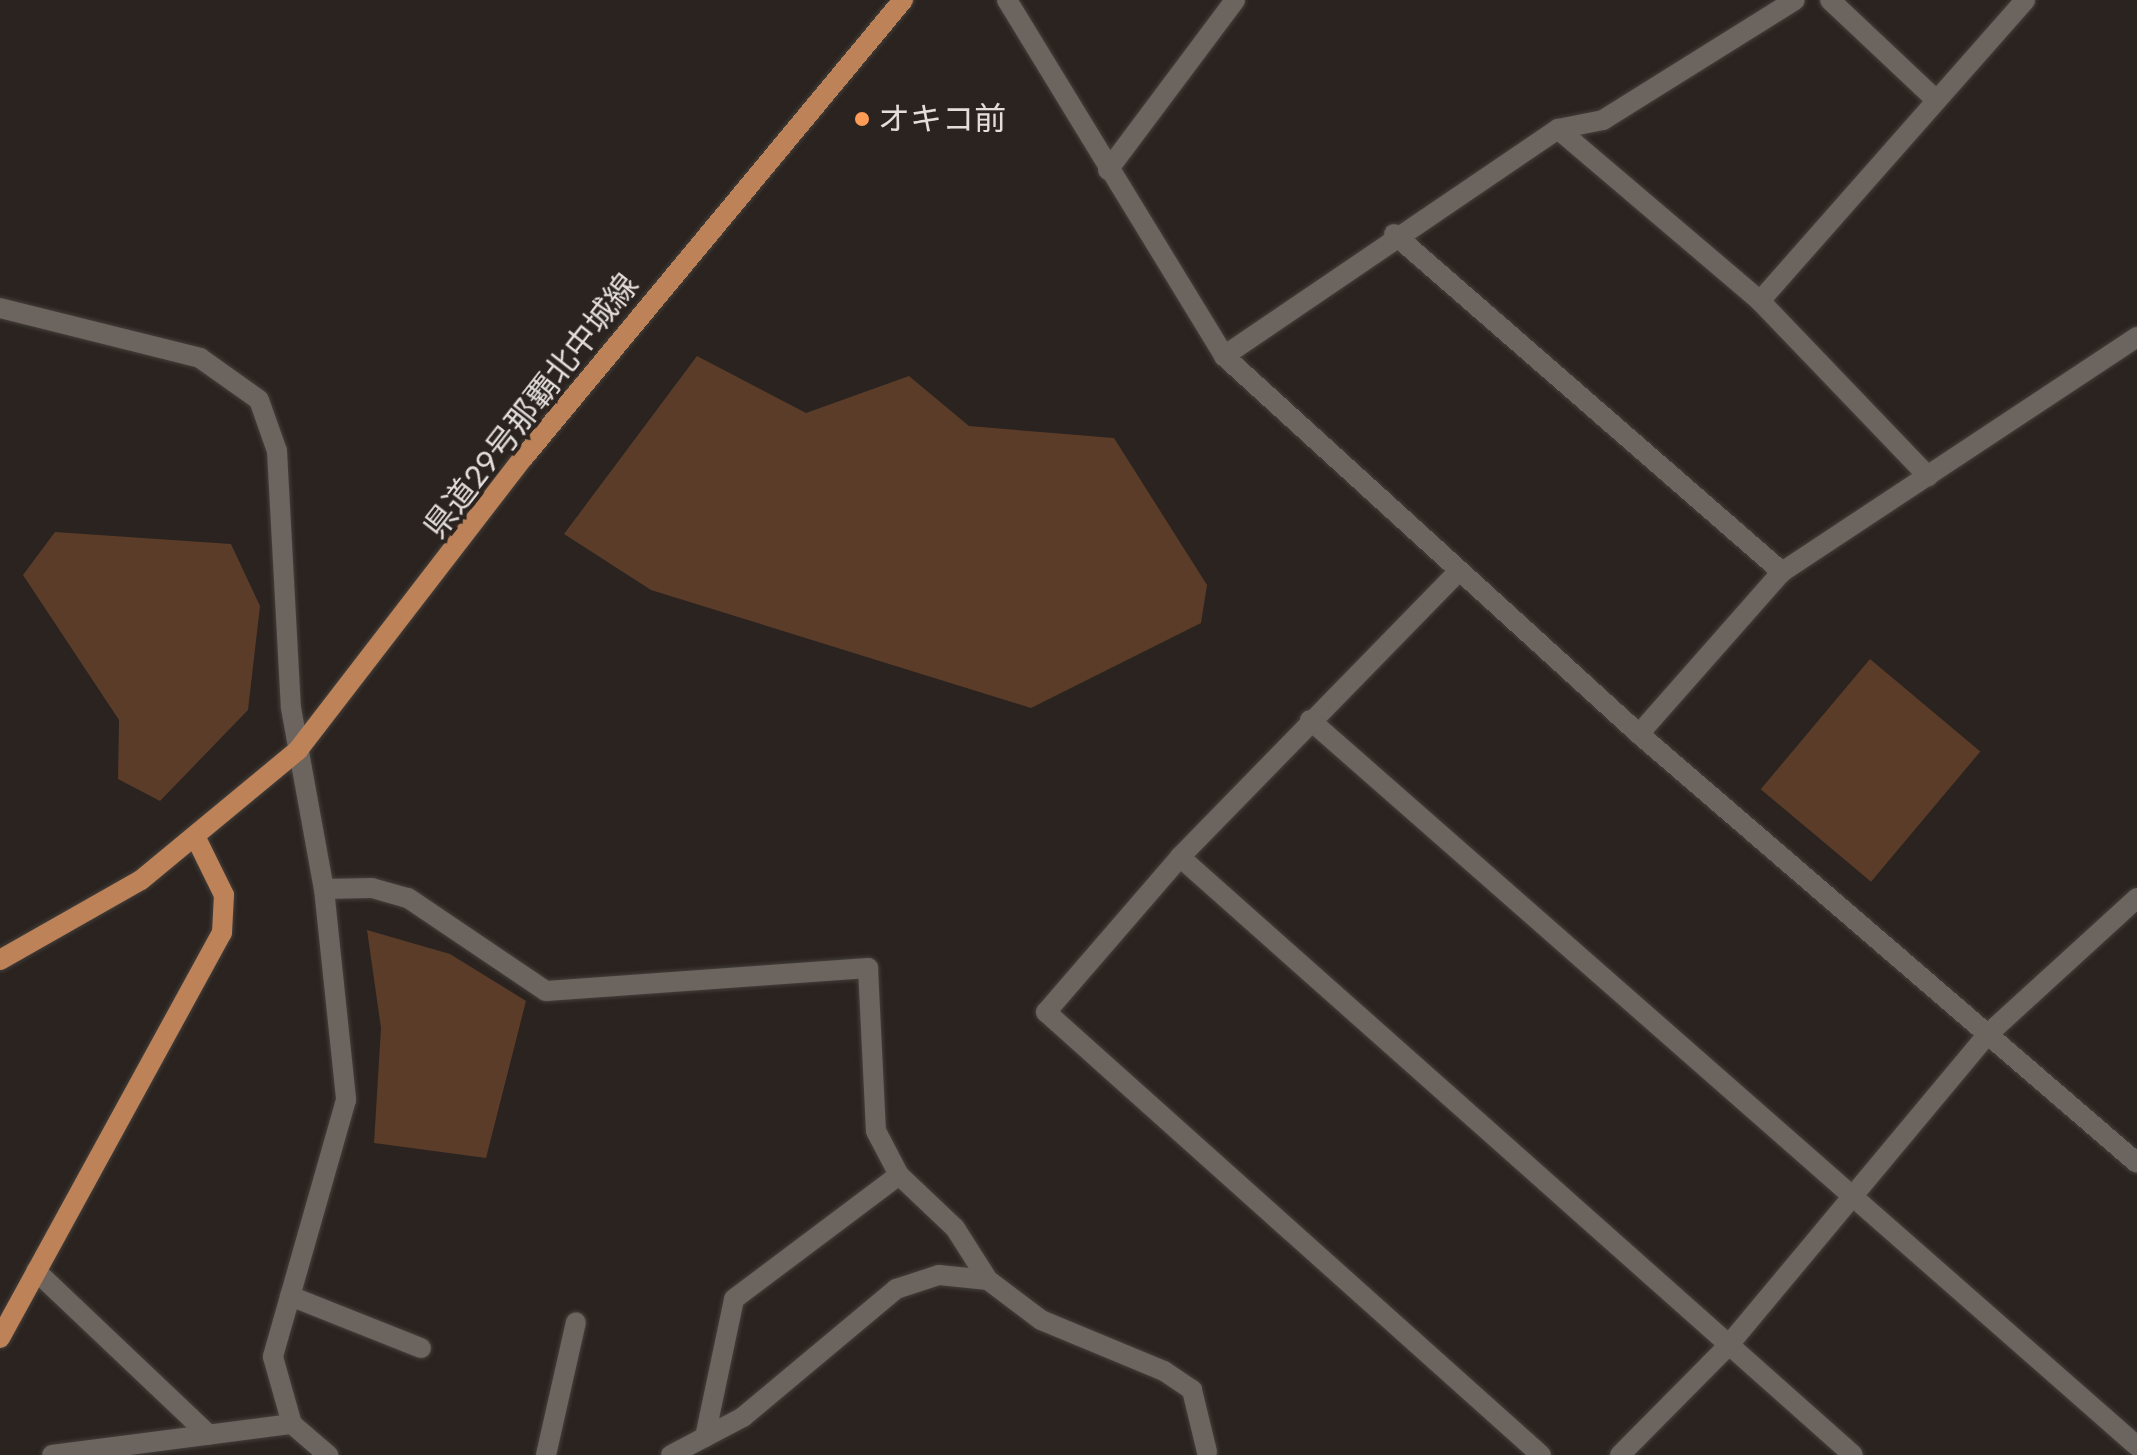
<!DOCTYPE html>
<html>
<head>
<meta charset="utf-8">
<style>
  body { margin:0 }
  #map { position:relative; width:2137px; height:1455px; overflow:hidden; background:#2a231f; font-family:Jost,"Noto Sans JP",sans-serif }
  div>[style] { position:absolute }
  .green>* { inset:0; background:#5a3c29; transform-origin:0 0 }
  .roads { filter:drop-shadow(0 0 2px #443f3c) drop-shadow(0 0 2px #443f3c) }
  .street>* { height:20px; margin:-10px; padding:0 10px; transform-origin:10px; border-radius:10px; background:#6b645f }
  .primary>* { height:20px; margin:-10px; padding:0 10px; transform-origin:10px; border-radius:10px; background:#bd8258 }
  .dots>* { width:22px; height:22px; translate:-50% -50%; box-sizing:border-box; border:4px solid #2a231f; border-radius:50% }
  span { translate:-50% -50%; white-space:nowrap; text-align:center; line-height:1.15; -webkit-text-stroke:8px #2a231f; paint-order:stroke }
  .poi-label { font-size:32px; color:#e3dedc }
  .left { translate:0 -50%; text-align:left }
  .street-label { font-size:32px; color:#e3dedc }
</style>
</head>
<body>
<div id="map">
  <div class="green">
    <i style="clip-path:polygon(697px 356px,806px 413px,909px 376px,969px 426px,1114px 438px,1207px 585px,1201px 623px,1031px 708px,651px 590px,564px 534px)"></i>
    <i style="clip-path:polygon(55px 532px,231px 544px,260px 606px,248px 710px,160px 801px,118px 779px,119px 720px,23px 575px)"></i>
    <i style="left:1870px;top:659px;width:144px;height:170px;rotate:40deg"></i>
    <i style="clip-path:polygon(367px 930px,450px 954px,526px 1001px,486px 1158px,374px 1143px,381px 1028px)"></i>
  </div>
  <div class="roads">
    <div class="street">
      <i style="left:1007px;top:0;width:417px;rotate:58.6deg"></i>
      <i style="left:1224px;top:356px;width:561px;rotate:42.33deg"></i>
      <i style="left:1639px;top:734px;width:657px;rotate:40.74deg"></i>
      <i style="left:1830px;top:0;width:146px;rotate:43.3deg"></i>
      <i style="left:1558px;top:129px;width:265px;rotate:40.4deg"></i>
      <i style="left:1760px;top:301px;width:243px;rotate:46.2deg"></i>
      <i style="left:1108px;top:170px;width:212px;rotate:-53.2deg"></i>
      <i style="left:1394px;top:234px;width:515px;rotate:41.06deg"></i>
      <i style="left:1760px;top:301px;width:401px;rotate:-48.6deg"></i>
      <i style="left:0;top:308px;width:206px;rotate:14deg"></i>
      <i style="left:200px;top:358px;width:72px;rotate:35.4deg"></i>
      <i style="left:259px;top:400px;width:54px;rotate:70.6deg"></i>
      <i style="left:277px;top:451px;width:257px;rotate:86.9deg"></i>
      <i style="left:291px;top:708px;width:184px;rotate:79.7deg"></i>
      <i style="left:324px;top:889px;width:212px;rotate:84deg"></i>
      <i style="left:346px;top:1100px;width:267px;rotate:105.9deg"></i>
      <i style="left:273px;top:1357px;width:70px;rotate:74.2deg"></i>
      <i style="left:292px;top:1424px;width:48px;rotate:40.7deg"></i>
      <i style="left:1224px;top:356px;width:404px;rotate:-34.2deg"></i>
      <i style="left:1558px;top:129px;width:46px;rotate:-11.3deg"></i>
      <i style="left:1603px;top:120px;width:226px;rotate:-32deg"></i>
      <i style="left:1458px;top:572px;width:398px;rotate:134.3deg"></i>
      <i style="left:1180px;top:857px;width:205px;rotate:130.8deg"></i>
      <i style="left:1046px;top:1012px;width:664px;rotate:41.83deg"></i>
      <i style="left:1310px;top:720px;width:1100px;rotate:41.28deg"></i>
      <i style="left:1639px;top:734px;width:216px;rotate:-48.6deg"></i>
      <i style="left:1782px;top:572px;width:426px;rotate:-33.5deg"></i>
      <i style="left:1180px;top:857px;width:900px;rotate:41.62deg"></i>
      <i style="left:324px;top:889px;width:48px;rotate:-1.2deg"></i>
      <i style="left:372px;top:888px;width:37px;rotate:16deg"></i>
      <i style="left:408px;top:898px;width:166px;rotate:34deg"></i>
      <i style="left:546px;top:991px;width:323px;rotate:-4.1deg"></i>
      <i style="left:868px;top:968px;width:163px;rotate:87.2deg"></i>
      <i style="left:876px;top:1131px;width:50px;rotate:62.4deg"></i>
      <i style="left:899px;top:1175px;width:77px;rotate:43.4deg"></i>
      <i style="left:955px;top:1228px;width:62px;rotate:57.6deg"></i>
      <i style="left:36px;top:1271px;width:238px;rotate:43.5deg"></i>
      <i style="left:290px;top:1296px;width:141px;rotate:21.7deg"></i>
      <i style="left:705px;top:1437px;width:141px;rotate:-78.1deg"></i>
      <i style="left:734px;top:1299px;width:206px;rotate:-36.9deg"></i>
      <i style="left:52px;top:1455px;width:242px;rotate:-7.4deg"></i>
      <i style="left:546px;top:1455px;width:136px;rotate:-77.3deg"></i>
      <i style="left:671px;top:1455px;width:81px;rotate:-27.8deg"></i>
      <i style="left:743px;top:1417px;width:199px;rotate:-39.9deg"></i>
      <i style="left:896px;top:1289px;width:45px;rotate:-18deg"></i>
      <i style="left:939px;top:1275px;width:49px;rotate:5.8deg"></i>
      <i style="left:988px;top:1280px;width:66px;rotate:37deg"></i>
      <i style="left:1041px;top:1320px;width:133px;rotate:22.5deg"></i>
      <i style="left:1164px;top:1371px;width:34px;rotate:34deg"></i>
      <i style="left:1192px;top:1390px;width:64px;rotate:76.4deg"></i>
      <i style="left:1620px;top:1455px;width:152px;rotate:-45.3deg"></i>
      <i style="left:1727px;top:1347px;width:406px;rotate:-50.2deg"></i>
      <i style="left:1987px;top:1035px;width:203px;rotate:-42.4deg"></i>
    </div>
    <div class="primary">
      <i style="left:0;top:960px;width:162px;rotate:-29.6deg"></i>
      <i style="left:141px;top:880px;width:204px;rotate:-39.6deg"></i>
      <i style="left:298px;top:750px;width:370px;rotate:-52.4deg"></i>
      <i style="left:524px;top:457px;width:594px;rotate:-50.33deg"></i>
      <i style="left:0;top:1338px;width:462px;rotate:-61.3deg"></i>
      <i style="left:222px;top:933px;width:38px;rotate:-87deg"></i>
      <i style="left:224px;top:895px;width:64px;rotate:-116.2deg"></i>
    </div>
  </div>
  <div class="dots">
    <i style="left:862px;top:119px;background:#fe9c57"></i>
  </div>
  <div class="poi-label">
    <span class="left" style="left:878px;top:119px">オキコ前</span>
  </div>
  <div class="street-label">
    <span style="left:531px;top:406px;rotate:-52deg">県道29号那覇北中城線</span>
  </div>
</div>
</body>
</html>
